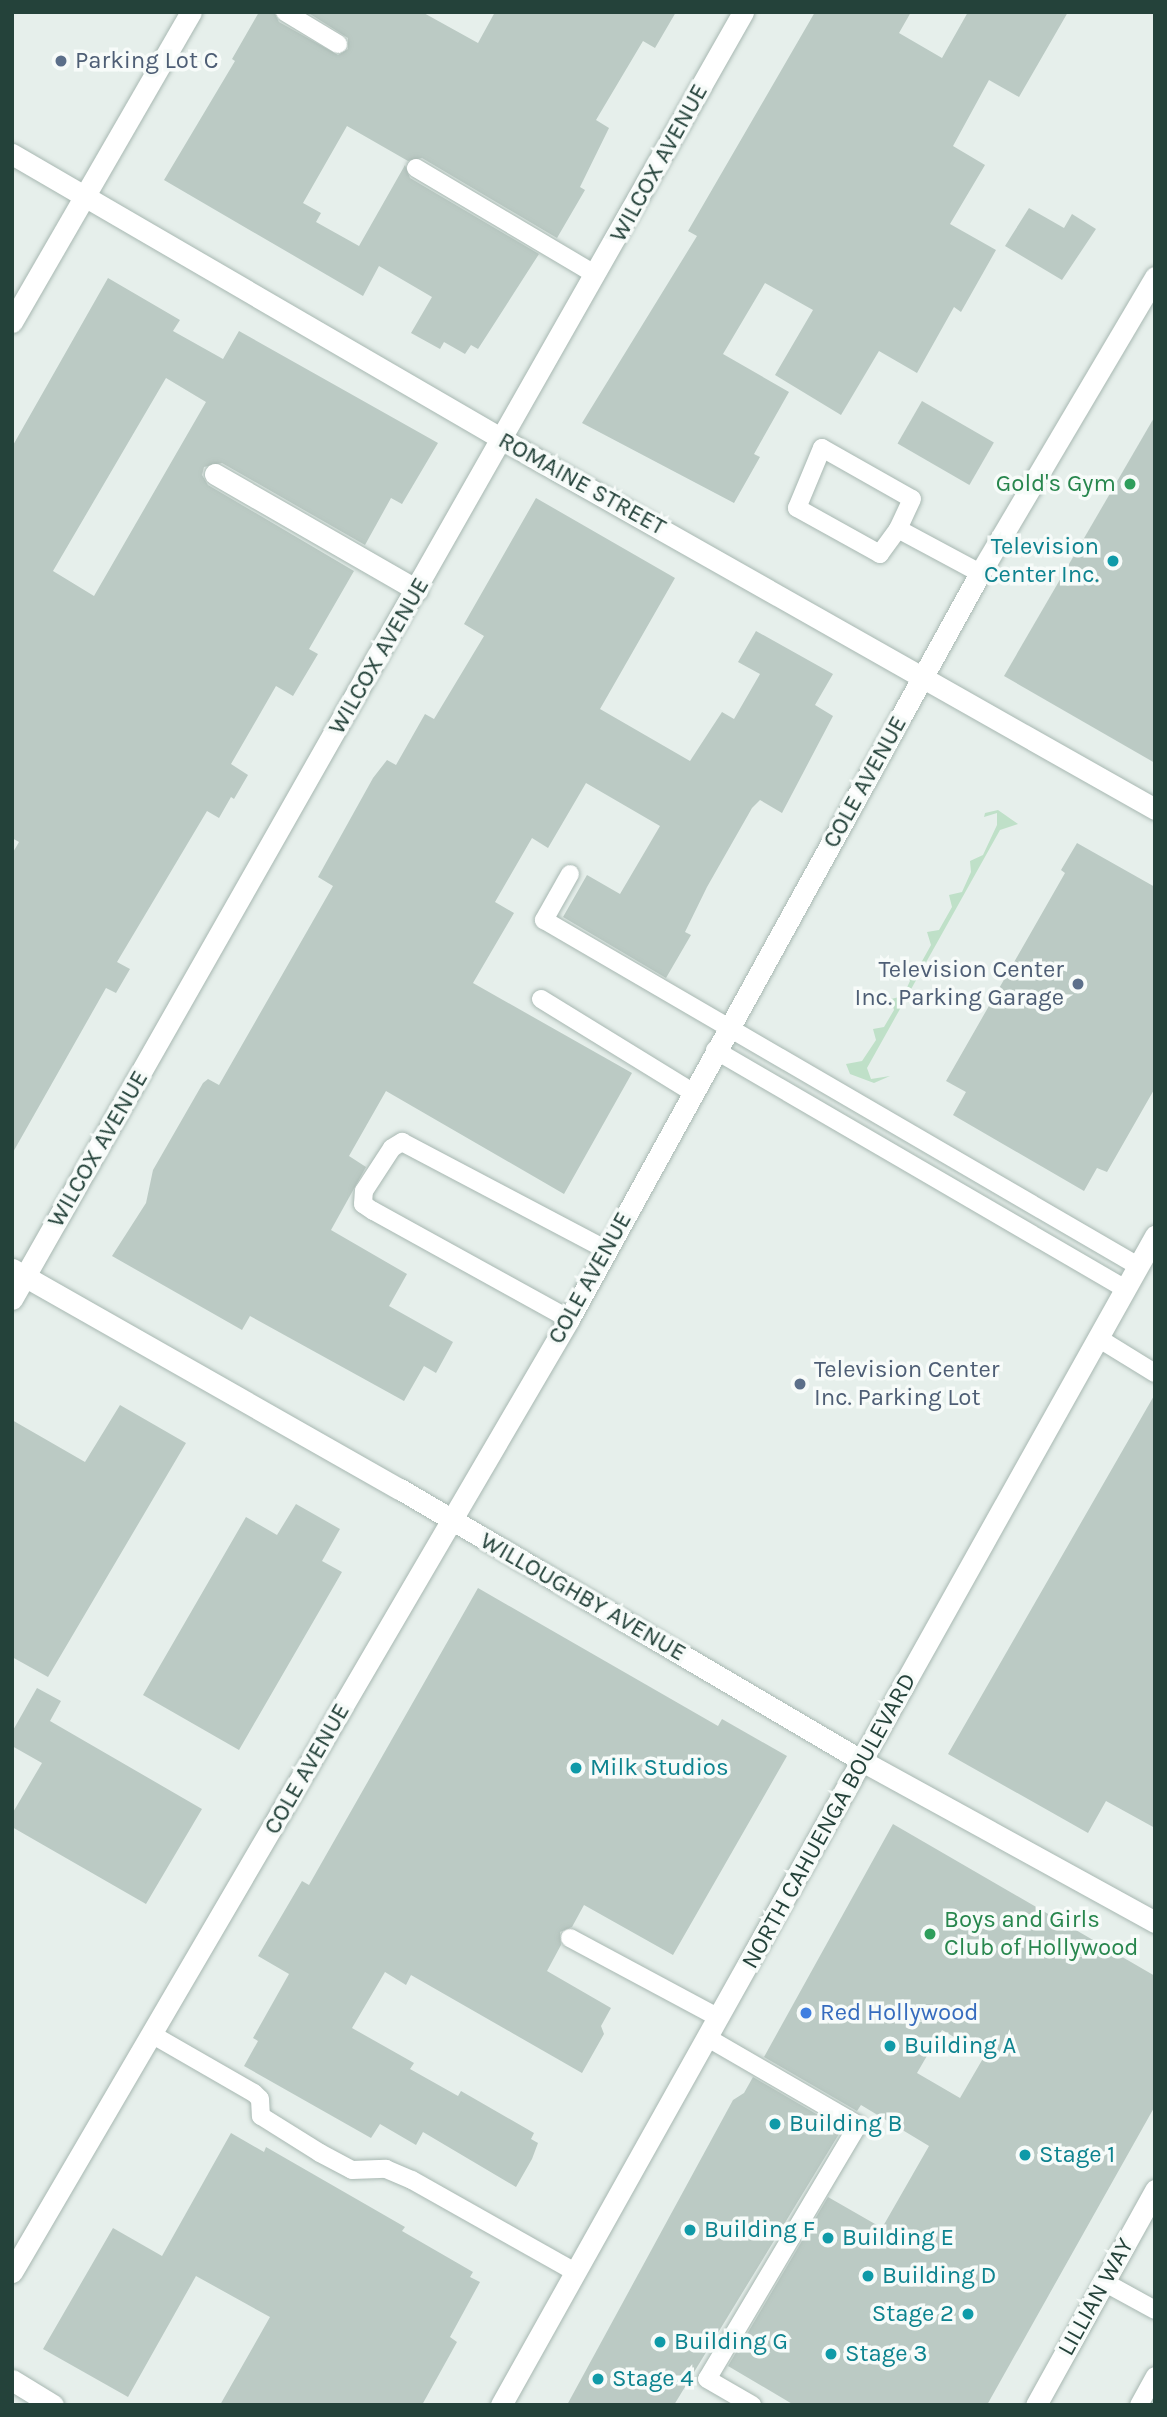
<!DOCTYPE html>
<html>
<head>
<meta charset="utf-8">
<style>
  body { margin:0 }
  #map { position:relative; width:1167px; height:2417px; overflow:hidden; background:#e6efeb; font-family:Karla,sans-serif }
  div>[style] { position:absolute }
  .green>* { inset:0; background:#bfe0c8 }
  .building>* { inset:0; background:#bbcac4; transform-origin:0 0 }
  .roads { filter:drop-shadow(0 0 2px #a8b8b2) drop-shadow(0 0 2px #a8b8b2) }
  .lane>* { height:18px; margin:-9px; padding:0 9px; transform-origin:9px; border-radius:9px; background:#fff }
  .street>* { height:21px; margin:-10.5px; padding:0 10.5px; transform-origin:10.5px; border-radius:10.5px; background:#fff }
  .secondary>* { height:21px; margin:-10.5px; padding:0 10.5px; transform-origin:10.5px; border-radius:10.5px; background:#fff }
  .dots>* { width:19px; height:19px; translate:-50% -50%; box-sizing:border-box; border:4px solid #f7fbf9; border-radius:50% }
  span { translate:-50% -50%; white-space:nowrap; text-align:center; line-height:1.15; -webkit-text-stroke:7px #f7fbf9; paint-order:stroke }
  .service-label { font-size:24px; color:#4e5e75 }
  .left { translate:0 -50%; text-align:left }
  .right { translate:-100% -50%; text-align:right }
  .street-label { font-size:24px; color:#24423a }
  .leisure-label { font-size:24px; color:#27864d }
  .culture-label { font-size:24px; color:#0d838f }
  .shop-label { font-size:24px; color:#366cbe }
  .frame { position:absolute; inset:0; border:14px solid #24423a; pointer-events:none }
</style>
</head>
<body>
<div id="map">
  <div class="green">
    <i style="clip-path:polygon(998px 810px,1018px 824px,1000px 830px,867px 1068px,871px 1079px,890px 1076px,874px 1083px,850px 1074px,846px 1064px,862px 1061px,876px 1040px,873px 1029px,884px 1027px,894px 1010px,891px 999px,903px 996px,910px 981px,907px 968px,921px 963px,931px 945px,927px 932px,939px 930px,952px 907px,949px 895px,962px 892px,971px 872px,970px 861px,983px 855px,997px 825px,997px 813px,984px 817px,985px 813px)"></i>
  </div>
  <div class="building">
    <i style="clip-path:polygon(259px 12px,274px 12px,279px 22px,338px 55px,348px 49px,348px 38px,307px 12px,422px 12px,478px 43px,495px 12px,676px 12px,655px 48px,643px 41px,596px 120px,609px 128px,580px 187px,585px 190px,557px 238px,422px 158px,408px 161px,347px 126px,303px 203px,321px 213px,316px 222px,359px 246px,405px 165px,410px 178px,539px 254px,478px 349px,471px 345px,465px 354px,444px 342px,440px 349px,411px 333px,432px 297px,379px 266px,363px 296px,164px 180px,235px 61px,232px 59px)"></i>
    <i style="clip-path:polygon(815px 12px,911px 12px,899px 33px,942px 58px,968px 12px,1068px 12px,1019px 97px,989px 80px,953px 146px,985px 165px,950px 224px,996px 250px,961px 312px,954px 307px,917px 373px,879px 351px,841px 415px,775px 375px,813px 310px,765px 283px,723px 354px,789px 392px,754px 454px,760px 457px,734px 503px,582px 423px,697px 236px,688px 231px)"></i>
    <i style="clip-path:polygon(1029px 208px,1064px 228px,1072px 214px,1096px 229px,1062px 280px,1005px 246px)"></i>
    <i style="clip-path:polygon(evenodd,108px 278px,180px 320px,173px 331px,223px 359px,239px 331px,438px 443px,402px 504px,391px 498px,365px 545px,222px 463px,204px 467px,202px 475px,208px 485px,354px 571px,309px 649px,318px 654px,293px 696px,276px 686px,231px 764px,248px 775px,234px 799px,231px 797px,219px 818px,207px 811px,117px 962px,130px 969px,116px 993px,106px 988px,12px 1154px,12px 854px,19px 842px,12px 838px,12px 447px,108px 278px,166px 378px,206px 402px,94px 596px,53px 571px,166px 378px)"></i>
    <i style="left:922px;top:401px;width:83px;height:49px;rotate:30deg"></i>
    <i style="clip-path:polygon(1155px 416px,1155px 763px,1004px 676px)"></i>
    <i style="clip-path:polygon(536px 498px,675px 578px,600px 709px,690px 761px,722px 712px,734px 719px,760px 674px,738px 662px,756px 631px,833px 674px,815px 705px,833px 716px,782px 813px,760px 800px,752px 808px,707px 887px,685px 932px,691px 935px,666px 978px,563px 917px,587px 875px,620px 894px,660px 826px,586px 783px,548px 848px,532px 838px,495px 902px,514px 913px,473px 983px,632px 1073px,564px 1194px,386px 1091px,349px 1156px,366px 1167px,331px 1230px,407px 1274px,389px 1306px,453px 1342px,436px 1373px,424px 1366px,404px 1401px,250px 1316px,242px 1330px,112px 1256px,146px 1203px,153px 1170px,203px 1083px,208px 1079px,219px 1085px,333px 886px,318px 877px,373px 778px,387px 760px,396px 765px,425px 714px,434px 719px,484px 636px,464px 624px)"></i>
    <i style="clip-path:polygon(1077px 843px,1155px 887px,1155px 1088px,1107px 1172px,1097px 1168px,1084px 1191px,953px 1115px,966px 1092px,946px 1081px,1065px 873px,1061px 870px)"></i>
    <i style="clip-path:polygon(1155px 1394px,1155px 1828px,1106px 1801px,1088px 1833px,948px 1754px)"></i>
    <i style="clip-path:polygon(120px 1405px,186px 1443px,48px 1677px,12px 1657px,12px 1420px,85px 1462px)"></i>
    <i style="clip-path:polygon(296px 1504px,340px 1529px,322px 1561px,342px 1572px,239px 1750px,143px 1695px,246px 1517px,277px 1535px)"></i>
    <i style="clip-path:polygon(478px 1588px,718px 1726px,722px 1719px,787px 1756px,673px 1955px,584px 1905px,572px 1927px,560px 1932px,561px 1945px,547px 1971px,611px 2008px,601px 2026px,604px 2034px,582px 2073px,411px 1975px,406px 1985px,385px 1972px,352px 2028px,414px 2063px,410px 2069px,458px 2096px,461px 2091px,534px 2133px,531px 2139px,538px 2143px,532px 2159px,516px 2187px,423px 2132px,416px 2145px,380px 2124px,371px 2138px,244px 2066px,258px 2041px,253px 2038px,289px 1974px,258px 1956px,302px 1881px,309px 1885px)"></i>
    <i style="clip-path:polygon(37px 1688px,61px 1701px,50px 1721px,202px 1809px,146px 1904px,12px 1827px,12px 1814px,42px 1763px,12px 1746px,12px 1732px)"></i>
    <i style="clip-path:polygon(evenodd,893px 1824px,1155px 1976px,1155px 2106px,987px 2405px,794px 2405px,728px 2366px,828px 2197px,882px 2228px,929px 2146px,861px 2105px,857px 2111px,764px 2057px,893px 1824px,942px 2030px,985px 2055px,960px 2098px,917px 2073px,942px 2030px)"></i>
    <i style="clip-path:polygon(753px 2077px,842px 2129px,674px 2405px,567px 2405px,733px 2100px,744px 2093px)"></i>
    <i style="clip-path:polygon(231px 2133px,264px 2152px,266px 2147px,405px 2227px,402px 2231px,473px 2272px,470px 2277px,480px 2282px,450px 2337px,457px 2342px,422px 2405px,220px 2405px,270px 2317px,196px 2276px,128px 2397px,43px 2349px,113px 2228px,162px 2256px)"></i>
  </div>
  <div class="roads">
    <div class="lane">
      <i style="left:285px;top:12px;width:62px;rotate:31.1deg"></i>
      <i style="left:416px;top:168px;width:209px;rotate:30.7deg"></i>
      <i style="left:898px;top:529px;width:31px;rotate:126deg"></i>
      <i style="left:880px;top:554px;width:95px;rotate:-151deg"></i>
      <i style="left:797px;top:508px;width:65px;rotate:-67.4deg"></i>
      <i style="left:822px;top:448px;width:103px;rotate:29.5deg"></i>
      <i style="left:912px;top:499px;width:33px;rotate:115deg"></i>
      <i style="left:898px;top:529px;width:93px;rotate:28.2deg"></i>
      <i style="left:570px;top:874px;width:53px;rotate:119.5deg"></i>
      <i style="left:544px;top:920px;width:687px;rotate:30.22deg"></i>
      <i style="left:541px;top:999px;width:177px;rotate:31.6deg"></i>
      <i style="left:715px;top:1050px;width:475px;rotate:30.2deg"></i>
      <i style="left:569px;top:1319px;width:224px;rotate:-151.1deg"></i>
      <i style="left:373px;top:1211px;width:12px;rotate:-145deg"></i>
      <i style="left:363px;top:1204px;width:13px;rotate:-86deg"></i>
      <i style="left:364px;top:1191px;width:51px;rotate:-56.9deg"></i>
      <i style="left:392px;top:1148px;width:12px;rotate:-31deg"></i>
      <i style="left:402px;top:1142px;width:232px;rotate:27.8deg"></i>
      <i style="left:1098px;top:1338px;width:67px;rotate:31.6deg"></i>
      <i style="left:570px;top:1938px;width:169px;rotate:28.2deg"></i>
      <i style="left:153px;top:2035px;width:116px;rotate:29.9deg"></i>
      <i style="left:254px;top:2093px;width:8px;rotate:45deg"></i>
      <i style="left:260px;top:2099px;width:17px;rotate:87deg"></i>
      <i style="left:261px;top:2116px;width:70px;rotate:32.1deg"></i>
      <i style="left:320px;top:2153px;width:36px;rotate:28deg"></i>
      <i style="left:352px;top:2170px;width:34px;rotate:-2deg"></i>
      <i style="left:386px;top:2169px;width:28px;rotate:23deg"></i>
      <i style="left:412px;top:2180px;width:187px;rotate:29.4deg"></i>
      <i style="left:708px;top:2038px;width:173px;rotate:30.1deg"></i>
      <i style="left:858px;top:2125px;width:295px;rotate:120.7deg"></i>
      <i style="left:707px;top:2379px;width:52px;rotate:30deg"></i>
      <i style="left:1104px;top:2282px;width:58px;rotate:28.8deg"></i>
      <i style="left:1139px;top:2405px;width:33px;rotate:-61deg"></i>
    </div>
    <div class="street">
      <i style="left:12px;top:154px;width:603px;rotate:30.18deg"></i>
      <i style="left:533px;top:457px;width:715px;rotate:29.51deg"></i>
      <i style="left:12px;top:322px;width:358px;rotate:-60deg"></i>
      <i style="left:215px;top:474px;width:233px;rotate:29.9deg"></i>
      <i style="left:12px;top:1299px;width:1480px;rotate:-60.4deg"></i>
      <i style="left:12px;top:2272px;width:1104px;rotate:-59.69deg"></i>
      <i style="left:569px;top:1319px;width:852px;rotate:-61.15deg"></i>
      <i style="left:980px;top:573px;width:344px;rotate:-59.4deg"></i>
      <i style="left:12px;top:2380px;width:48px;rotate:31.4deg"></i>
      <i style="left:1036px;top:2405px;width:246px;rotate:-61deg"></i>
    </div>
    <div class="secondary">
      <i style="left:12px;top:1269px;width:446px;rotate:29.6deg"></i>
      <i style="left:400px;top:1489px;width:538px;rotate:30.47deg"></i>
      <i style="left:864px;top:1762px;width:332px;rotate:28.8deg"></i>
      <i style="left:501px;top:2405px;width:1340px;rotate:-60.78deg"></i>
    </div>
  </div>
  <div class="dots">
    <i style="left:61px;top:61px;background:#5c6f8a"></i>
    <i style="left:1130px;top:484px;background:#2e9e5b"></i>
    <i style="left:1113px;top:561px;background:#0f9aa8"></i>
    <i style="left:1078px;top:984px;background:#5c6f8a"></i>
    <i style="left:800px;top:1384px;background:#5c6f8a"></i>
    <i style="left:576px;top:1768px;background:#0f9aa8"></i>
    <i style="left:930px;top:1934px;background:#2e9e5b"></i>
    <i style="left:806px;top:2013px;background:#3f7fe0"></i>
    <i style="left:890px;top:2046px;background:#0f9aa8"></i>
    <i style="left:775px;top:2124px;background:#0f9aa8"></i>
    <i style="left:1025px;top:2155px;background:#0f9aa8"></i>
    <i style="left:690px;top:2230px;background:#0f9aa8"></i>
    <i style="left:828px;top:2238px;background:#0f9aa8"></i>
    <i style="left:868px;top:2276px;background:#0f9aa8"></i>
    <i style="left:968px;top:2314px;background:#0f9aa8"></i>
    <i style="left:660px;top:2342px;background:#0f9aa8"></i>
    <i style="left:831px;top:2354px;background:#0f9aa8"></i>
    <i style="left:598px;top:2379px;background:#0f9aa8"></i>
  </div>
  <div class="service-label">
    <span class="left" style="left:75px;top:61px">Parking Lot C</span>
    <span class="right" style="left:1064px;top:984px">Television Center<br>Inc. Parking Garage</span>
    <span class="left" style="left:814px;top:1384px">Television Center<br>Inc. Parking Lot</span>
  </div>
  <div class="street-label">
    <span style="left:659px;top:163px;rotate:-61deg">WILCOX AVENUE</span>
    <span style="left:582px;top:484px;rotate:29deg">ROMAINE STREET</span>
    <span style="left:379px;top:656px;rotate:-60deg">WILCOX AVENUE</span>
    <span style="left:865px;top:782px;rotate:-61deg">COLE AVENUE</span>
    <span style="left:98px;top:1149px;rotate:-60deg">WILCOX AVENUE</span>
    <span style="left:590px;top:1278px;rotate:-61deg">COLE AVENUE</span>
    <span style="left:583px;top:1597px;rotate:30deg">WILLOUGHBY AVENUE</span>
    <span style="left:307px;top:1769px;rotate:-60deg">COLE AVENUE</span>
    <span style="left:829px;top:1821px;rotate:-61deg">NORTH CAHUENGA BOULEVARD</span>
    <span style="left:1096px;top:2297px;rotate:-61deg">LILLIAN WAY</span>
  </div>
  <div class="leisure-label">
    <span class="right" style="left:1116px;top:484px">Gold's Gym</span>
    <span class="left" style="left:944px;top:1934px">Boys and Girls<br>Club of Hollywood</span>
  </div>
  <div class="culture-label">
    <span class="right" style="left:1099px;top:561px">Television<br>Center Inc.</span>
    <span class="left" style="left:590px;top:1768px">Milk Studios</span>
    <span class="left" style="left:904px;top:2046px">Building A</span>
    <span class="left" style="left:789px;top:2124px">Building B</span>
    <span class="left" style="left:1039px;top:2155px">Stage 1</span>
    <span class="left" style="left:704px;top:2230px">Building F</span>
    <span class="left" style="left:842px;top:2238px">Building E</span>
    <span class="left" style="left:882px;top:2276px">Building D</span>
    <span class="right" style="left:954px;top:2314px">Stage 2</span>
    <span class="left" style="left:674px;top:2342px">Building G</span>
    <span class="left" style="left:845px;top:2354px">Stage 3</span>
    <span class="left" style="left:612px;top:2379px">Stage 4</span>
  </div>
  <div class="shop-label">
    <span class="left" style="left:820px;top:2013px">Red Hollywood</span>
  </div>
  <div class="frame"></div>
</div>
</body>
</html>
